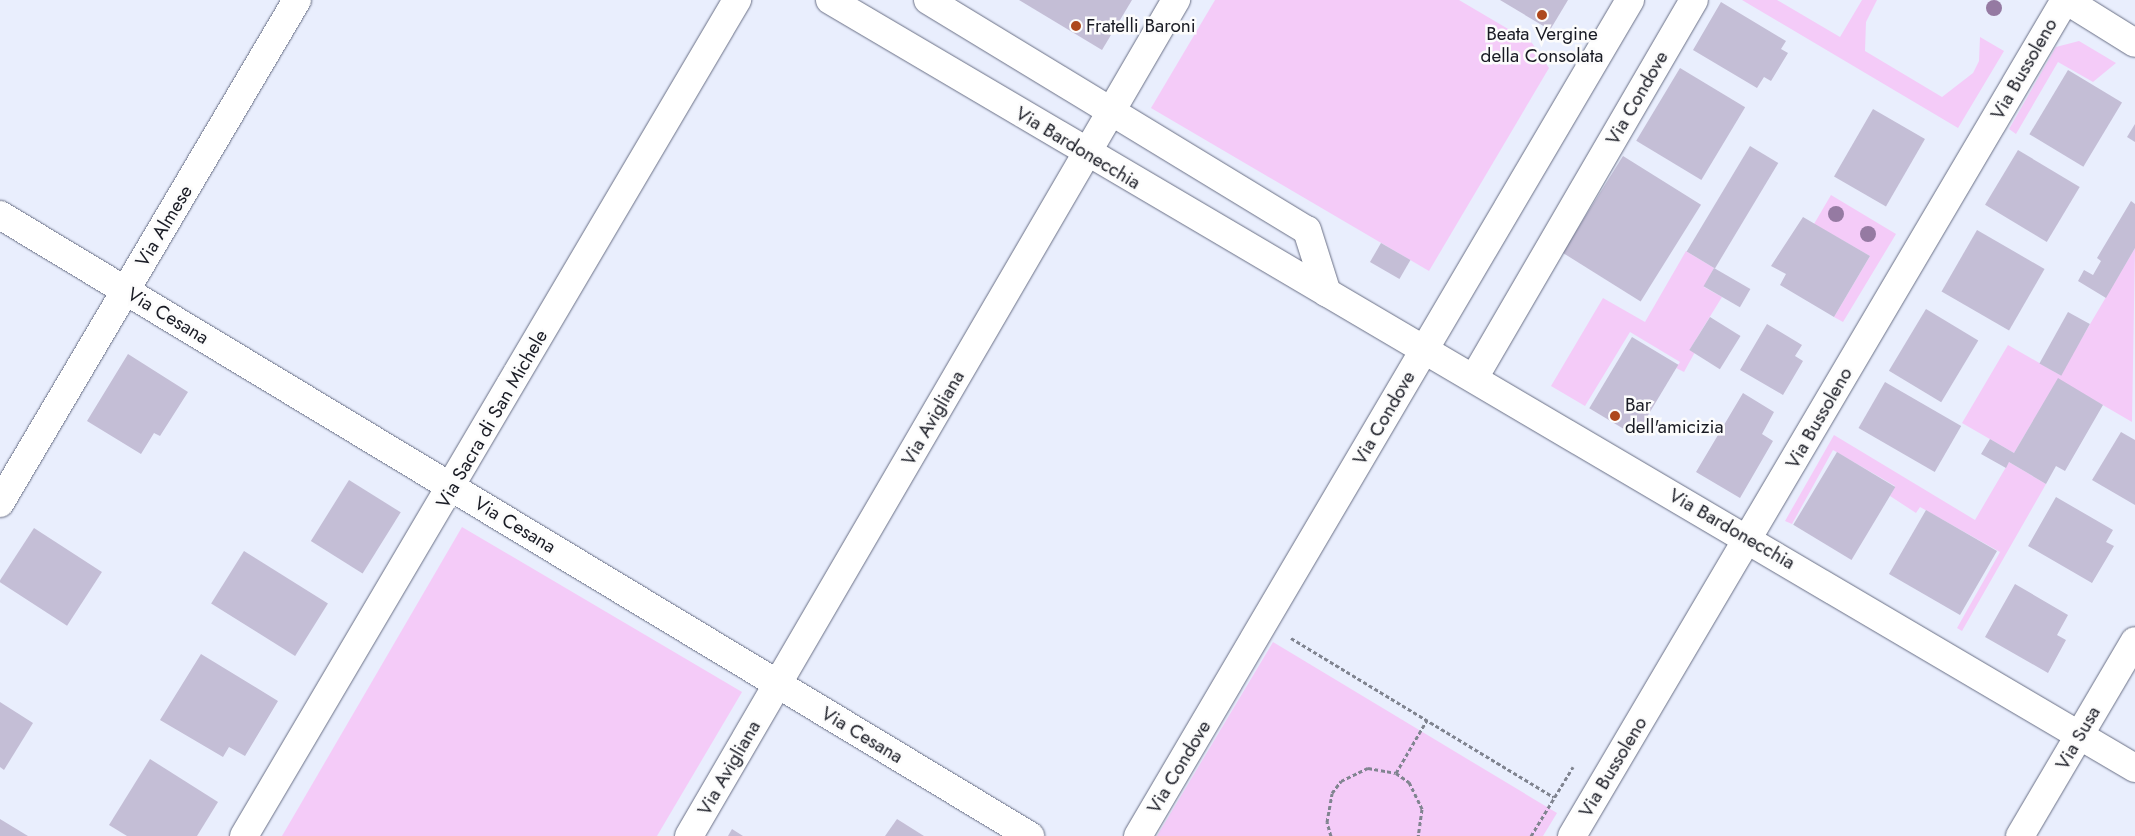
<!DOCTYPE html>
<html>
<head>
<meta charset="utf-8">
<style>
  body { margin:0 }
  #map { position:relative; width:2135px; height:836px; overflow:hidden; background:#e9eefd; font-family:Jost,sans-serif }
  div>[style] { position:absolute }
  .green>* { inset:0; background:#f4cbf8 }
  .building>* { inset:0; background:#c4bed6; transform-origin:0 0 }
  .path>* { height:3px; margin-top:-1.5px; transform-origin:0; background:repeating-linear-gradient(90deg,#808490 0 4px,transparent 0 6.5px) }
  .roads { filter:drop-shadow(0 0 1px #696f85) drop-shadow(0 0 1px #696f85) }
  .minor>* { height:28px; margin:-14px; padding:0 14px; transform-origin:14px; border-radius:14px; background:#fff }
  .trees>* { width:16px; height:16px; margin:-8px; border-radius:50%; background:#957aa2 }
  .dots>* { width:14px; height:14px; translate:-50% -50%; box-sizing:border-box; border:2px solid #fcfcfc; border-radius:50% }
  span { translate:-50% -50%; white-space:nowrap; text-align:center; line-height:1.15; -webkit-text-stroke:5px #fcfcfc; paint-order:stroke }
  .poi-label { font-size:19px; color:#191b24 }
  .left { translate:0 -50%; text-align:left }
  .street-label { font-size:19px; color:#191b24 }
</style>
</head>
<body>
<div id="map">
  <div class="green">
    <i style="clip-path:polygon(1215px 0,1459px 0,1532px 43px,1549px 68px,1429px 271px,1151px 108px)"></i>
    <i style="clip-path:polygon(1742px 0,1777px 0,1840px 37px,1862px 0,1877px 0,1866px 22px,1865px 51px,1942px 97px,1973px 73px,1979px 61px,1980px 37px,2004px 51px,1958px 128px)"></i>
    <i style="clip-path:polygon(2079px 41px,2116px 63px,2093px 82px,2058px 62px,2016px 134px,2009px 129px,2056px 47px)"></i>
    <i style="clip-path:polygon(1831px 195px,1896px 234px,1843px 322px,1834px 317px,1870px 256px,1814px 224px)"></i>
    <i style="clip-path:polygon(2135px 248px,2132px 422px,2058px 379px,2014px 453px,1962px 423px,2008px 345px,2060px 375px)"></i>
    <i style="clip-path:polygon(1686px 251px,1714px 268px,1704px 287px,1722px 297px,1690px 349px,1695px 352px,1684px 372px,1676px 368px,1680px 362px,1630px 332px,1585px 406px,1551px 386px,1603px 298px,1645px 322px)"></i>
    <i style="clip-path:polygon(1834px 435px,1975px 520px,2009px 462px,2046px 484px,1962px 631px,1957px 628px,2000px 552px,1920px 507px,1916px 513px,1890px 496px,1895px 486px,1833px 450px,1792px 524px,1785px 521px)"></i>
    <i style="clip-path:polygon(462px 527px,742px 692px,657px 836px,282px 836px)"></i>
    <i style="clip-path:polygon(1273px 642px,1557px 813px,1543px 836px,1157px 836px)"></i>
  </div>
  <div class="building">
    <i style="clip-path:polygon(1019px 0,1132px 0,1102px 50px)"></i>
    <i style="clip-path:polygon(1500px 0,1568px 0,1550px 30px)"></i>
    <i style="clip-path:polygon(1721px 2px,1786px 41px,1781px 49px,1788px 53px,1771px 81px,1764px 77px,1757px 88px,1693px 50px)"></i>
    <i style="left:1680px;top:68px;width:76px;height:85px;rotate:31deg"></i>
    <i style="left:2068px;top:70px;width:63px;height:75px;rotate:31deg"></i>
    <i style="left:1873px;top:109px;width:60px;height:78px;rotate:30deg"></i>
    <i style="clip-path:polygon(2135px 124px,2135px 142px,2127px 137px)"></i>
    <i style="left:1750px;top:146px;width:33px;height:123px;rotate:31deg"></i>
    <i style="left:2018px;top:150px;width:72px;height:64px;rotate:31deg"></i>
    <i style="left:1623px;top:156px;width:92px;height:114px;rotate:32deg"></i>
    <i style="clip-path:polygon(2131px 201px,2135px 204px,2135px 248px,2106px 298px,2078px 281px,2084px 270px,2093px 275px,2101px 261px,2097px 258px)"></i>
    <i style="clip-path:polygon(1803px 217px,1870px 256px,1834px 317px,1780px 285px,1786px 274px,1771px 266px)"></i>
    <i style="left:1977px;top:230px;width:78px;height:71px;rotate:30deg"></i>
    <i style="left:1381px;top:243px;width:34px;height:22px;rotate:30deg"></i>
    <i style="left:1714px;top:268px;width:42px;height:21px;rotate:30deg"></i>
    <i style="left:1926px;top:309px;width:61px;height:72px;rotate:31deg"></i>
    <i style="left:2068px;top:312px;width:25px;height:59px;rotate:29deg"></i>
    <i style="left:1710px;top:317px;width:36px;height:39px;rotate:32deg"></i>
    <i style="clip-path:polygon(1767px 324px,1802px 345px,1795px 356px,1803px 361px,1783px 395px,1740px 370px)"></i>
    <i style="left:1632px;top:337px;width:54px;height:83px;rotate:31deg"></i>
    <i style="clip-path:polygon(128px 354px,188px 392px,160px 436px,154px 433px,141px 454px,87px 421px)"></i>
    <i style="clip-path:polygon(2058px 378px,2103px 405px,2065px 471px,2056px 466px,2046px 484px,2009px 462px,2006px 468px,1981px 454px,1990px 439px,2014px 453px)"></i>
    <i style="left:1885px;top:382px;width:88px;height:53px;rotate:30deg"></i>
    <i style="clip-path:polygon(1743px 393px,1774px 412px,1762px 434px,1773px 441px,1740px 498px,1696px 472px)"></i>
    <i style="clip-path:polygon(2121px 432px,2135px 440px,2135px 505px,2092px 480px)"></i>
    <i style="left:1837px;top:452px;width:68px;height:85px;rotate:31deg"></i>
    <i style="left:349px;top:480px;width:61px;height:72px;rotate:32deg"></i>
    <i style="clip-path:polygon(2056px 497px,2113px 530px,2106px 542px,2114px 546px,2092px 583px,2028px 546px)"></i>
    <i style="left:1926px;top:510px;width:82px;height:74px;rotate:30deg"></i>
    <i style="left:34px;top:528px;width:81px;height:64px;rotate:33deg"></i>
    <i style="left:244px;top:551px;width:99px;height:62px;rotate:32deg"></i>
    <i style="clip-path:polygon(2015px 584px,2068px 615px,2057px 635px,2066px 640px,2048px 673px,1985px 637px)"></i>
    <i style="clip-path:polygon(201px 654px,278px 701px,245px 756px,229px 747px,223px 757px,160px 720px)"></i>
    <i style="clip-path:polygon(0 702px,33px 723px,4px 770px,0 767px)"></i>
    <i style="clip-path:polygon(150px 759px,218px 802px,197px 836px,127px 836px,109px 825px)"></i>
    <i style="clip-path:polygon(0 819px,28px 836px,0 836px)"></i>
    <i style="clip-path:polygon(897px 819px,924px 836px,885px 836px)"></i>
    <i style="clip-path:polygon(732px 829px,743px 836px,728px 836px)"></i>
  </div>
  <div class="path">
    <i style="left:1291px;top:638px;width:307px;rotate:31.2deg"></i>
    <i style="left:1396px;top:773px;width:61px;rotate:-59.7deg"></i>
    <i style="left:1331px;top:836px;width:15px;rotate:-106deg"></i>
    <i style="left:1327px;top:822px;width:29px;rotate:-80deg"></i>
    <i style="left:1332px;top:793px;width:15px;rotate:-53deg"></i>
    <i style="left:1341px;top:781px;width:30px;rotate:-26deg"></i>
    <i style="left:1368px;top:768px;width:28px;rotate:10deg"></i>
    <i style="left:1396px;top:773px;width:16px;rotate:35deg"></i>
    <i style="left:1409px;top:782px;width:30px;rotate:64deg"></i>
    <i style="left:1422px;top:809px;width:27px;rotate:98deg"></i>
    <i style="left:1531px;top:836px;width:81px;rotate:-58.7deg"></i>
  </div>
  <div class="roads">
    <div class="minor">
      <i style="left:830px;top:0;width:1514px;rotate:30.48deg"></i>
      <i style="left:928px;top:0;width:443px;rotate:31.3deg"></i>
      <i style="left:1307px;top:230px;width:66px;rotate:72.4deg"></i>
      <i style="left:2066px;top:0;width:81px;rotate:31.9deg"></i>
      <i style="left:0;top:215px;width:1203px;rotate:31.09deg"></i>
      <i style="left:1474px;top:378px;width:437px;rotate:-59.8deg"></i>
      <i style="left:0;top:503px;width:584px;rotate:-59.44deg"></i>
      <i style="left:244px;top:836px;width:971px;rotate:-59.47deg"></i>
      <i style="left:689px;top:836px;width:968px;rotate:-59.78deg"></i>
      <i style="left:1138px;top:836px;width:970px;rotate:-59.52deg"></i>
      <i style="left:1572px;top:836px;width:971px;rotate:-59.47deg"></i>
      <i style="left:2020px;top:836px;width:226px;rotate:-59.5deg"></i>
    </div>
  </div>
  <div class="trees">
    <i style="left:1994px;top:8px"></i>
    <i style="left:1836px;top:214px"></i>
    <i style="left:1868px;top:234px"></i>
  </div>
  <div class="dots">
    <i style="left:1542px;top:15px;background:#ae481d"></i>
    <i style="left:1076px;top:26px;background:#ae481d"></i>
    <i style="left:1615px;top:416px;background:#ae481d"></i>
  </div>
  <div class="poi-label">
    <span class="left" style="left:1086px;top:26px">Fratelli Baroni</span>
    <span style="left:1542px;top:45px">Beata Vergine<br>della Consolata</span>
    <span class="left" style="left:1625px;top:416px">Bar<br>dell'amicizia</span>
  </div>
  <div class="street-label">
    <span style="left:2024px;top:69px;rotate:-60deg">Via Bussoleno</span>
    <span style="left:1637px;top:98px;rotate:-60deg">Via Condove</span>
    <span style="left:1078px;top:148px;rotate:31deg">Via Bardonecchia</span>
    <span style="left:164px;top:226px;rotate:-59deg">Via Almese</span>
    <span style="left:168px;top:316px;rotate:31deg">Via Cesana</span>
    <span style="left:933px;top:418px;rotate:-60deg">Via Avigliana</span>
    <span style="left:1384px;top:418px;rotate:-60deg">Via Condove</span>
    <span style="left:1819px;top:418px;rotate:-60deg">Via Bussoleno</span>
    <span style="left:492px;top:419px;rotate:-60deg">Via Sacra di San Michele</span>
    <span style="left:515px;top:525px;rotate:31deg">Via Cesana</span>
    <span style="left:1732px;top:529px;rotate:30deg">Via Bardonecchia</span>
    <span style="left:862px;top:735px;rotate:31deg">Via Cesana</span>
    <span style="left:2078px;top:738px;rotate:-60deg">Via Susa</span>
    <span style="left:1179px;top:767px;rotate:-59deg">Via Condove</span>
    <span style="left:1613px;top:767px;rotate:-59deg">Via Bussoleno</span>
    <span style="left:729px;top:768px;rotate:-60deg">Via Avigliana</span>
  </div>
</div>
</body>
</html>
